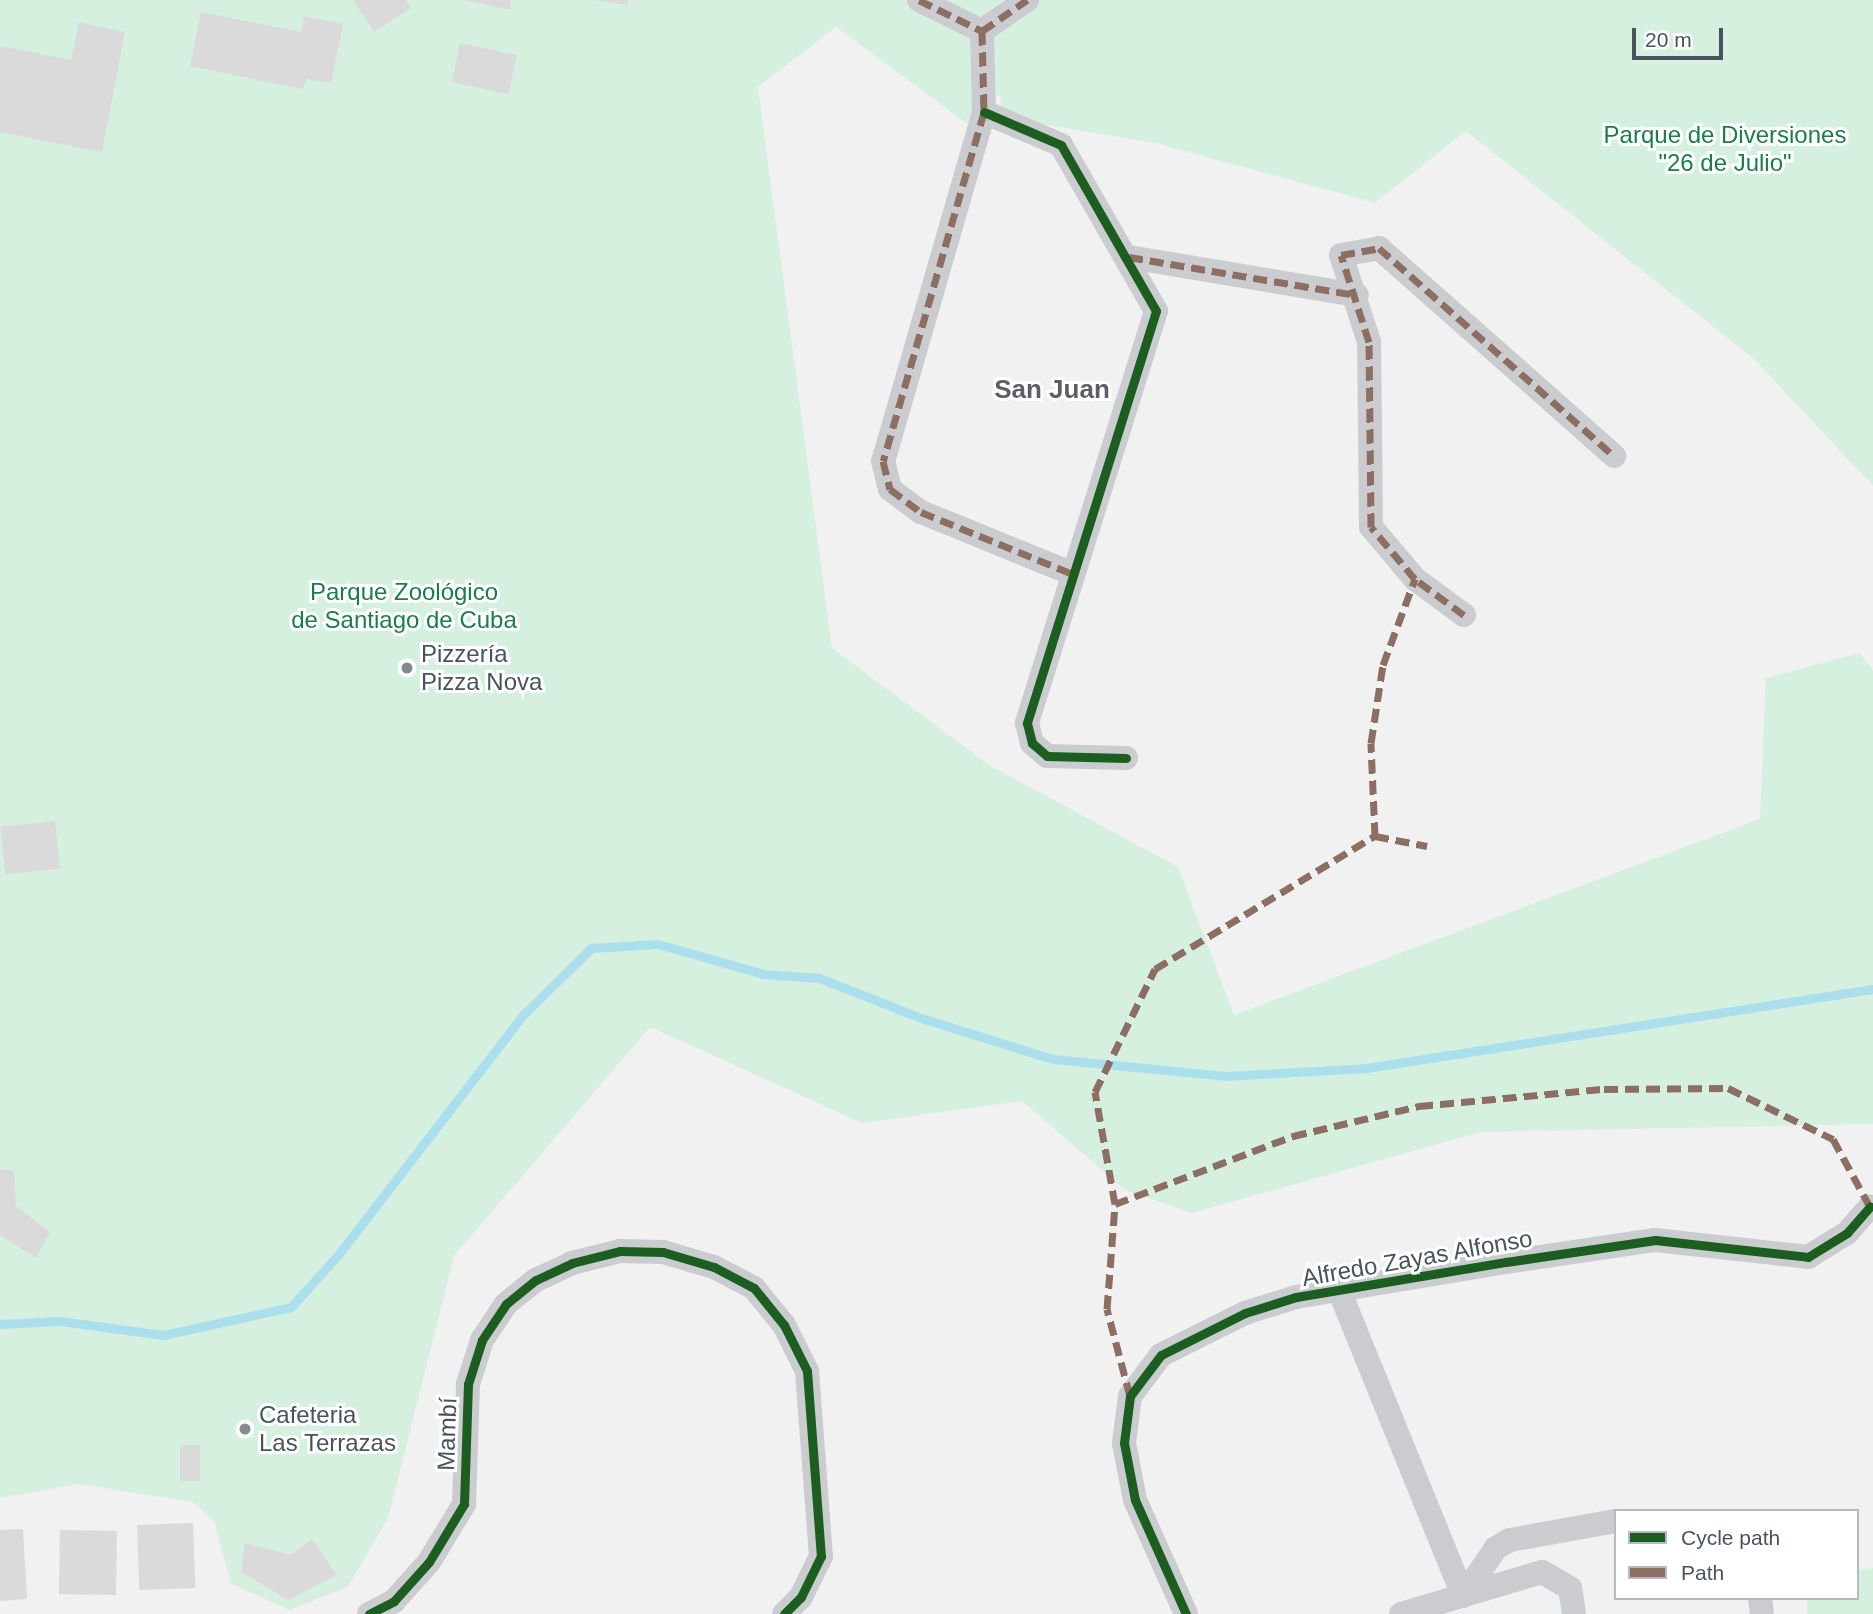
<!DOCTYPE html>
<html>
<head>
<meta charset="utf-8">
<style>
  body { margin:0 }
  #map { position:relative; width:1873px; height:1614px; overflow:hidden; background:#f1f1f1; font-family:Arial,sans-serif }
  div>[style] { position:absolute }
  .green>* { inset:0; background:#d6f0e0 }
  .stream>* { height:9px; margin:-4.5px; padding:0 4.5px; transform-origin:4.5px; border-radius:4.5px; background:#abdfed }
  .building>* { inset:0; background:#dadadb; transform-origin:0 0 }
  .street>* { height:24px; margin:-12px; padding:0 12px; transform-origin:12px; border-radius:12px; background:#cacccf }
  .quiet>* { height:7px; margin-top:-3.5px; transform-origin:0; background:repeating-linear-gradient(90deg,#8d6e63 0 14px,transparent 0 21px) }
  .cycleway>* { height:9px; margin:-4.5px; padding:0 4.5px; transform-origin:4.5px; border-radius:4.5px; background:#1b5e20 }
  .dots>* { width:19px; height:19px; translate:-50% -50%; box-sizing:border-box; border:4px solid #fff; border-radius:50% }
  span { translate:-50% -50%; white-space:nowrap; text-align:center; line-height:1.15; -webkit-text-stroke:6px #fff; paint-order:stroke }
  .park-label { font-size:24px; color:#187e4c }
  .poi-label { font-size:24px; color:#48535d }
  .left { translate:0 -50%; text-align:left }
  .street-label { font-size:24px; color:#48535d }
  .neighbourhood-label { font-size:26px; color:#5c6064; font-weight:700 }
  .legend { position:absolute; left:1614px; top:1509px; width:245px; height:91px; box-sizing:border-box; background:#fff; border:2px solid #b6babe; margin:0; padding:9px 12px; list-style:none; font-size:21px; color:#48535d }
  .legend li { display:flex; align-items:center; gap:14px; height:35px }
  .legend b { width:35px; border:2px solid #b6babe }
  .scale { position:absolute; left:1632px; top:28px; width:91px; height:32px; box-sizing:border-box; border:4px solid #48535d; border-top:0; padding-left:9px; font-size:21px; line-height:24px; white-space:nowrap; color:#48535d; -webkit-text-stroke:5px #fff; paint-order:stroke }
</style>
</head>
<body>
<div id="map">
  <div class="green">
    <i style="clip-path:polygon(0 0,1873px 0,1873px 486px,1754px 359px,1466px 131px,1375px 203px,1155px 143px,999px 117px,1001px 97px,983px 86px,973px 128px,836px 27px,758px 87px,832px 648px,989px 765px,1178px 867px,1234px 1015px,1760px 819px,1766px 678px,1860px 653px,1873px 671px,1873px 1124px,1481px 1132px,1192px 1213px,1125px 1190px,1022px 1101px,862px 1123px,650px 1027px,454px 1256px,388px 1518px,348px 1587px,290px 1610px,231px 1584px,214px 1521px,192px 1502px,79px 1484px,0 1498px)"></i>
    <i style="clip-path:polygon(1873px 1568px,1873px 1614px,1807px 1614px,1807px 1598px,1857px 1598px,1857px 1570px)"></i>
  </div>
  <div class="stream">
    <i style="left:0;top:1324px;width:60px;rotate:-2.9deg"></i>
    <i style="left:60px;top:1321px;width:104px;rotate:7.7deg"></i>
    <i style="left:163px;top:1335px;width:131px;rotate:-12.3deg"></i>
    <i style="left:291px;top:1307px;width:70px;rotate:-47.9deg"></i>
    <i style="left:338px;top:1255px;width:300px;rotate:-52.4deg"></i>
    <i style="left:521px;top:1017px;width:98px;rotate:-44.6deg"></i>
    <i style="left:591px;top:948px;width:67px;rotate:-3.4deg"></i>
    <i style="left:658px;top:944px;width:109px;rotate:15.9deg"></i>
    <i style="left:763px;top:974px;width:56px;rotate:4.1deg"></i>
    <i style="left:819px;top:978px;width:110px;rotate:21.4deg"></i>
    <i style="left:921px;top:1018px;width:138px;rotate:17.3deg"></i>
    <i style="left:1053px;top:1059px;width:173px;rotate:5.6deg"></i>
    <i style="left:1225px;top:1076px;width:141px;rotate:-3.2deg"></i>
    <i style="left:1366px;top:1068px;width:513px;rotate:-8.86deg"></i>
  </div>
  <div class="building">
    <i style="clip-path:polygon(353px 0,406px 0,411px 8px,374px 32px)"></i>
    <i style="clip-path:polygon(466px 0,511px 0,509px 10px)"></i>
    <i style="clip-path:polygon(593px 0,628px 0,628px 5px)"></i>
    <i style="clip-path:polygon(201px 12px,301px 32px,304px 16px,343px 24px,331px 83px,307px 79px,302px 89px,190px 66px)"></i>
    <i style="clip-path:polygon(79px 22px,125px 32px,102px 152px,0 132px,0 46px,71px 60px)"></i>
    <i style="left:460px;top:43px;width:58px;height:40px;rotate:12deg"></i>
    <i style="left:55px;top:821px;width:48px;height:55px;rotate:84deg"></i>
    <i style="clip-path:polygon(0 1170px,14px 1170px,16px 1206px,50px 1232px,36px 1258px,0 1235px)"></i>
    <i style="left:180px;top:1445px;width:20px;height:36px"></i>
    <i style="left:193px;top:1523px;width:65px;height:56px;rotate:88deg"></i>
    <i style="clip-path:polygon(23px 1529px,27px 1599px,0 1601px,0 1530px)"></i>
    <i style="left:60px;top:1530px;width:57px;height:64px;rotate:1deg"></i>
    <i style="clip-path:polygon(312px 1539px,337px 1575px,288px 1600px,241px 1572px,245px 1543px,291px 1555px)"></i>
  </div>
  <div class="street">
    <i style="left:919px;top:0;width:70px;rotate:26.2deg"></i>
    <i style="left:982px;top:31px;width:81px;rotate:88.6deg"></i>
    <i style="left:984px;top:112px;width:363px;rotate:106.1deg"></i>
    <i style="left:883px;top:461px;width:29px;rotate:76deg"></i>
    <i style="left:890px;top:489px;width:39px;rotate:37deg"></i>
    <i style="left:921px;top:512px;width:164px;rotate:22.2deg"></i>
    <i style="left:982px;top:31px;width:55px;rotate:-34.6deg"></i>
    <i style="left:984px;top:112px;width:84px;rotate:23.2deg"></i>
    <i style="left:1061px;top:145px;width:191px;rotate:60.2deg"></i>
    <i style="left:1156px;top:311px;width:432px;rotate:107.4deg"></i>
    <i style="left:1027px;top:723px;width:21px;rotate:76deg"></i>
    <i style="left:1032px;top:743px;width:20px;rotate:41deg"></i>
    <i style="left:1047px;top:756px;width:79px;rotate:1.5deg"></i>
    <i style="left:1129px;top:257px;width:231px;rotate:9.5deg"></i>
    <i style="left:1464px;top:615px;width:61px;rotate:-143.7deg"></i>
    <i style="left:1415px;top:579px;width:68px;rotate:-130.2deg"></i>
    <i style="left:1371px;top:527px;width:185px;rotate:-90.6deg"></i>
    <i style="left:1369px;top:342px;width:91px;rotate:-107.8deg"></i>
    <i style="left:1341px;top:255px;width:39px;rotate:-10deg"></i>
    <i style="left:1379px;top:248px;width:314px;rotate:41.5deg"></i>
    <i style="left:1339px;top:1290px;width:330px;rotate:67.9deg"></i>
    <i style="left:1463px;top:1596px;width:58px;rotate:-55.5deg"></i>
    <i style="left:1496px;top:1548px;width:16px;rotate:-30deg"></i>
    <i style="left:1510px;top:1540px;width:108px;rotate:-10.2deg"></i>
    <i style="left:1760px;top:1598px;width:16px;rotate:83deg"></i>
    <i style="left:369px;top:1614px;width:28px;rotate:-27deg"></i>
    <i style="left:394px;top:1601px;width:52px;rotate:-48.1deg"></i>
    <i style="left:429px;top:1562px;width:68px;rotate:-58.9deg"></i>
    <i style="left:464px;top:1504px;width:120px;rotate:-88.1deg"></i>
    <i style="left:468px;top:1384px;width:46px;rotate:-72.3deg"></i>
    <i style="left:482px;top:1340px;width:43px;rotate:-56.3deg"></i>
    <i style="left:506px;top:1304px;width:38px;rotate:-39deg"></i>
    <i style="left:536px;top:1280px;width:40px;rotate:-25deg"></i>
    <i style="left:572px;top:1263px;width:49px;rotate:-14deg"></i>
    <i style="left:620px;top:1251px;width:43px;rotate:1.3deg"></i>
    <i style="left:663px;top:1252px;width:53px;rotate:16.4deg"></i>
    <i style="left:714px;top:1267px;width:45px;rotate:27.7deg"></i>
    <i style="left:754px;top:1288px;width:48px;rotate:51deg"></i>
    <i style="left:784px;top:1325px;width:51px;rotate:63.4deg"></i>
    <i style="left:807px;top:1371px;width:186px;rotate:85.7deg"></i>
    <i style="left:821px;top:1556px;width:46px;rotate:116deg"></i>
    <i style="left:801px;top:1597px;width:24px;rotate:135deg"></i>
    <i style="left:1186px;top:1614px;width:125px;rotate:-114.1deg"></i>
    <i style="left:1135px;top:1500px;width:58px;rotate:-100.9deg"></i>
    <i style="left:1124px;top:1443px;width:47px;rotate:-82.7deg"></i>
    <i style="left:1130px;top:1396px;width:51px;rotate:-52.9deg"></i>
    <i style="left:1161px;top:1355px;width:94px;rotate:-26.6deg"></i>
    <i style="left:1245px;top:1313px;width:53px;rotate:-17.4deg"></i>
    <i style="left:1296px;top:1297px;width:213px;rotate:-9.5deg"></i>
    <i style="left:1506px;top:1262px;width:151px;rotate:-8.4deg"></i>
    <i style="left:1655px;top:1240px;width:154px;rotate:6.3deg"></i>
    <i style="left:1808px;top:1257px;width:46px;rotate:-31.6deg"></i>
    <i style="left:1847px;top:1233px;width:35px;rotate:-49deg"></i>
    <i style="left:1401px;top:1614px;width:147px;rotate:-16.6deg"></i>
    <i style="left:1542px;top:1572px;width:32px;rotate:30deg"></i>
    <i style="left:1570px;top:1588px;width:26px;rotate:81deg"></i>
  </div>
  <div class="quiet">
    <i style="left:919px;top:0;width:70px;rotate:26.2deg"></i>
    <i style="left:982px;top:31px;width:81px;rotate:88.6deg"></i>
    <i style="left:984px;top:112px;width:363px;rotate:106.1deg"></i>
    <i style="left:883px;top:461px;width:29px;rotate:76deg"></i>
    <i style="left:890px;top:489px;width:39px;rotate:37deg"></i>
    <i style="left:921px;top:512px;width:164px;rotate:22.2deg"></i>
    <i style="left:982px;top:31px;width:55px;rotate:-34.6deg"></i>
    <i style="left:1129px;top:257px;width:231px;rotate:9.5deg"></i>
    <i style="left:1464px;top:615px;width:61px;rotate:-143.7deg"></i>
    <i style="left:1415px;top:579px;width:68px;rotate:-130.2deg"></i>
    <i style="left:1371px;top:527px;width:185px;rotate:-90.6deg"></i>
    <i style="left:1369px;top:342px;width:91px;rotate:-107.8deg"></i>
    <i style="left:1341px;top:255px;width:39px;rotate:-10deg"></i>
    <i style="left:1379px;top:248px;width:314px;rotate:41.5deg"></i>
    <i style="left:1375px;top:836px;width:93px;rotate:-92.5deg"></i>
    <i style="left:1371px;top:743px;width:79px;rotate:-81.3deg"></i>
    <i style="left:1383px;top:665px;width:92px;rotate:-69.6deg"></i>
    <i style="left:1115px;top:1204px;width:191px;rotate:-20.9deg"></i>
    <i style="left:1293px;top:1136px;width:130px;rotate:-13.4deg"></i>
    <i style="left:1419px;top:1106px;width:186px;rotate:-5.3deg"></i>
    <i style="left:1604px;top:1089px;width:124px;rotate:-0.5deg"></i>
    <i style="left:1728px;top:1088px;width:117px;rotate:25.9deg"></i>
    <i style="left:1833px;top:1139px;width:77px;rotate:61.4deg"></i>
    <i style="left:1130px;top:1396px;width:90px;rotate:-104.8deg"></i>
    <i style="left:1107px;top:1309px;width:105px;rotate:-85.6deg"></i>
    <i style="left:1115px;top:1204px;width:114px;rotate:-100.1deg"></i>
    <i style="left:1095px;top:1092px;width:137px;rotate:-64deg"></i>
    <i style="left:1155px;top:969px;width:257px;rotate:-31.2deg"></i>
    <i style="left:1375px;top:836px;width:53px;rotate:10.9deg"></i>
  </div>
  <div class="cycleway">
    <i style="left:984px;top:112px;width:84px;rotate:23.2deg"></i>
    <i style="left:1061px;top:145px;width:191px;rotate:60.2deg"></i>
    <i style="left:1156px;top:311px;width:432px;rotate:107.4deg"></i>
    <i style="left:1027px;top:723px;width:21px;rotate:76deg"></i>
    <i style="left:1032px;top:743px;width:20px;rotate:41deg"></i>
    <i style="left:1047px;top:756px;width:79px;rotate:1.5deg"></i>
    <i style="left:369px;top:1614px;width:28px;rotate:-27deg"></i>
    <i style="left:394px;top:1601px;width:52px;rotate:-48.1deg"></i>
    <i style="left:429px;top:1562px;width:68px;rotate:-58.9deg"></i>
    <i style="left:464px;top:1504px;width:120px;rotate:-88.1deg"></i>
    <i style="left:468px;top:1384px;width:46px;rotate:-72.3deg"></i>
    <i style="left:482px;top:1340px;width:43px;rotate:-56.3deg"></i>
    <i style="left:506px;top:1304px;width:38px;rotate:-39deg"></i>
    <i style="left:536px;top:1280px;width:40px;rotate:-25deg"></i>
    <i style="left:572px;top:1263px;width:49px;rotate:-14deg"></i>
    <i style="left:620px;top:1251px;width:43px;rotate:1.3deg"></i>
    <i style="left:663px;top:1252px;width:53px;rotate:16.4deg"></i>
    <i style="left:714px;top:1267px;width:45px;rotate:27.7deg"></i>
    <i style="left:754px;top:1288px;width:48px;rotate:51deg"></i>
    <i style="left:784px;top:1325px;width:51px;rotate:63.4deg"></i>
    <i style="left:807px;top:1371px;width:186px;rotate:85.7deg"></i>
    <i style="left:821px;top:1556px;width:46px;rotate:116deg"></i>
    <i style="left:801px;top:1597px;width:24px;rotate:135deg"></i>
    <i style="left:1186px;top:1614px;width:125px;rotate:-114.1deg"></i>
    <i style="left:1135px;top:1500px;width:58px;rotate:-100.9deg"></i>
    <i style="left:1124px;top:1443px;width:47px;rotate:-82.7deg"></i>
    <i style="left:1130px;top:1396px;width:51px;rotate:-52.9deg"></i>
    <i style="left:1161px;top:1355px;width:94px;rotate:-26.6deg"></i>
    <i style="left:1245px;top:1313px;width:53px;rotate:-17.4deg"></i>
    <i style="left:1296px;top:1297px;width:213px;rotate:-9.5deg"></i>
    <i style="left:1506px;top:1262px;width:151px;rotate:-8.4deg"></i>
    <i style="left:1655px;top:1240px;width:154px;rotate:6.3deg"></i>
    <i style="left:1808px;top:1257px;width:46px;rotate:-31.6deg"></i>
    <i style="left:1847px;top:1233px;width:35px;rotate:-49deg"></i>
  </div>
  <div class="dots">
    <i style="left:407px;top:668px;background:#838a91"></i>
    <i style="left:245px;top:1429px;background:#838a91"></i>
  </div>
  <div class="park-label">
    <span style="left:1725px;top:149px">Parque de Diversiones<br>"26 de Julio"</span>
    <span style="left:404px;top:606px">Parque Zoológico<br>de Santiago de Cuba</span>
  </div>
  <div class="poi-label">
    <span class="left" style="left:421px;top:668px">Pizzería<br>Pizza Nova</span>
    <span class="left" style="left:259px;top:1429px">Cafeteria<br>Las Terrazas</span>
  </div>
  <div class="street-label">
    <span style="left:1417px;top:1258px;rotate:-10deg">Alfredo Zayas Alfonso</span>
    <span style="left:447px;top:1434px;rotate:-88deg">Mambí</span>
  </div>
  <div class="neighbourhood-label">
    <span style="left:1052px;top:390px">San Juan</span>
  </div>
  <ul class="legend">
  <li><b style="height:9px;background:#1b5e20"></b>Cycle path</li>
  <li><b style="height:9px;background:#8d6e63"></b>Path</li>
  </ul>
  <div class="scale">20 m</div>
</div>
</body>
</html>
